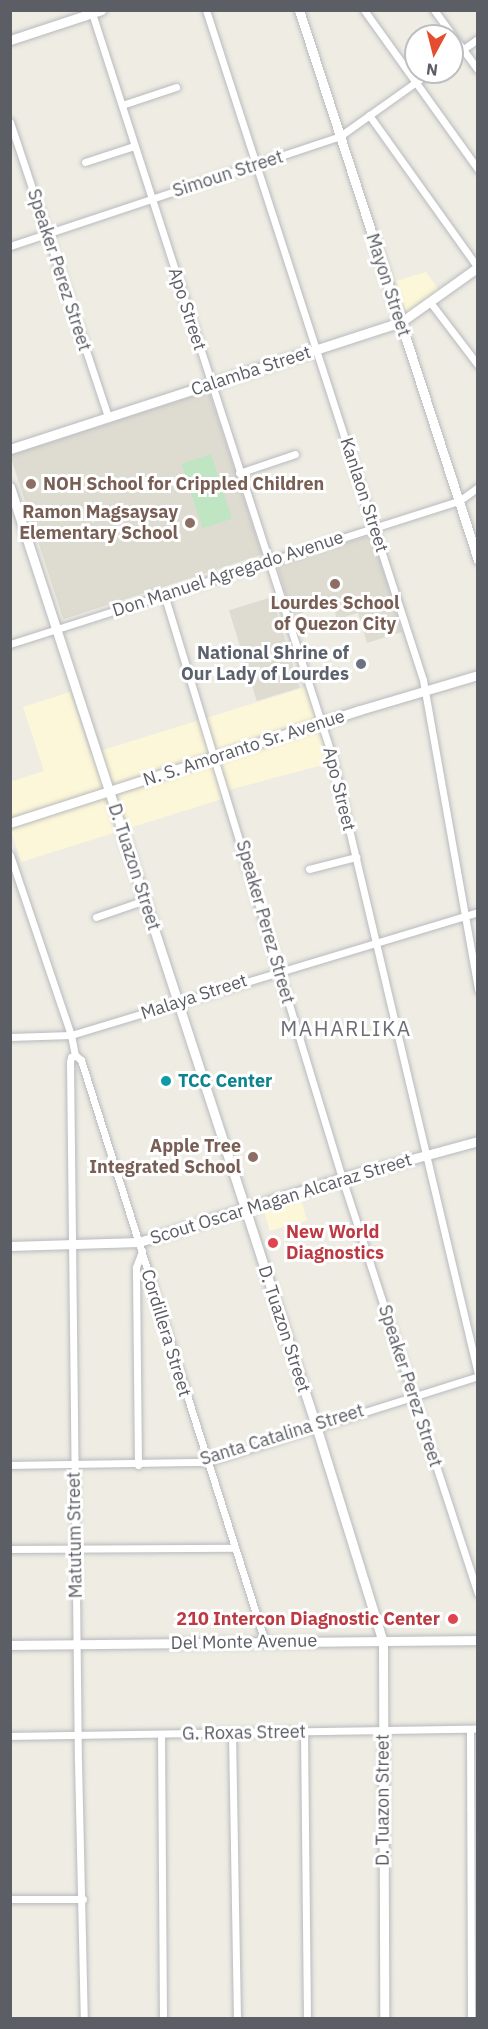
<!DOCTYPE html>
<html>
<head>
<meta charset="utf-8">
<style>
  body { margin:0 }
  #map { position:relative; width:488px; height:2029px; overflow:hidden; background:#eeece3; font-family:"IBM Plex Sans",sans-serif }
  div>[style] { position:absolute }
  .commercial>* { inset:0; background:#fdf7d9; transform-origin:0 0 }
  .education>* { inset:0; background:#dedbd1; transform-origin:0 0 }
  .green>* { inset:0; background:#c0e5c3; transform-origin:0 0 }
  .roads { filter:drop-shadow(0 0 2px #b8babf) drop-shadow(0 0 2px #b8babf) }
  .street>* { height:7px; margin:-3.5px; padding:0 3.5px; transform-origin:3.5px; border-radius:3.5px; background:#fff }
  .secondary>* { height:9px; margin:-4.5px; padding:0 4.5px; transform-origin:4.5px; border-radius:4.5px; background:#fff }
  .dots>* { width:16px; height:16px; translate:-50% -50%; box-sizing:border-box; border:3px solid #fff; border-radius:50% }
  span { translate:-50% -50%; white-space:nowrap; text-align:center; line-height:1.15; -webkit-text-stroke:6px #fff; paint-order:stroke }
  .street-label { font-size:18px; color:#5b5e64 }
  .education-label { font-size:18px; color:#785e54; font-weight:700 }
  .left { translate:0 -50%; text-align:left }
  .right { translate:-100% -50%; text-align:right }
  .worship-label { font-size:18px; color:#5b616d; font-weight:700 }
  .culture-label { font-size:18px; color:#0d838f; font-weight:700 }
  .health-label { font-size:18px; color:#be3a42; font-weight:700 }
  .quarter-label { font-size:21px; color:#6c7076; letter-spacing:1.5px }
  .frame { position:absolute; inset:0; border:12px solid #5b5e64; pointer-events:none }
  .north { position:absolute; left:404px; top:24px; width:60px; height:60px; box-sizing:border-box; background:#fff; border:2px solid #bdbfc1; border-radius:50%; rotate:187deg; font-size:16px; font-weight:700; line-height:24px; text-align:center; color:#5b5e64 }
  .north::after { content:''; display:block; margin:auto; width:21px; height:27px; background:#e54d31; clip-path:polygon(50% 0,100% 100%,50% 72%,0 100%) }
</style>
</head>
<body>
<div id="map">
  <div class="commercial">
    <i style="clip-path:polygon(426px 272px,439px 290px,407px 314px,396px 281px)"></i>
    <i style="clip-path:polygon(306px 687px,330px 763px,221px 792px,222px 799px,21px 862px,11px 830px,10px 782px,44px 771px,23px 707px,70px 692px,90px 754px)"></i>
    <i style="left:301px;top:1199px;width:22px;height:39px;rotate:74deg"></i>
  </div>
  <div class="education">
    <i style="left:209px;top:391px;width:172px;height:209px;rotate:72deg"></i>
    <i style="clip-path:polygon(372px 535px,402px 632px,367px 643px,358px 613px,337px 619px,332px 603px,292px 616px,277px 565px)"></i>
    <i style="left:272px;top:597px;width:95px;height:45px;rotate:73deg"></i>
  </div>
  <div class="green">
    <i style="left:211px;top:454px;width:68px;height:31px;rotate:72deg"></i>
  </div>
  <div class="roads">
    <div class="street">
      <i style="left:91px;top:10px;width:781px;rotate:72.1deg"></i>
      <i style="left:331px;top:753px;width:638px;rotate:76.68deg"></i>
      <i style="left:206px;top:10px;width:704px;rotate:72.05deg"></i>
      <i style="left:423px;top:680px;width:315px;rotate:79.9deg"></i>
      <i style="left:364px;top:10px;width:196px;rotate:54.4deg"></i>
      <i style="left:434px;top:10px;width:74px;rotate:53.7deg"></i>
      <i style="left:452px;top:57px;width:32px;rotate:-35deg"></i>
      <i style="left:122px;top:105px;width:57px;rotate:-18.4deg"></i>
      <i style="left:369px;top:115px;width:188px;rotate:54.5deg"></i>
      <i style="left:10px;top:122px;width:311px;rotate:71.6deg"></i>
      <i style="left:85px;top:162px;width:52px;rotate:-18.1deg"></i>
      <i style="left:10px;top:246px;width:348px;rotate:-18.4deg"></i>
      <i style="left:340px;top:136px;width:110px;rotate:-35.4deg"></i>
      <i style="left:430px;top:302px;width:79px;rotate:52.7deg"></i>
      <i style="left:239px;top:473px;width:59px;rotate:-18.7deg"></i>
      <i style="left:164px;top:594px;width:611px;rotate:73.05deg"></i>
      <i style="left:342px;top:1178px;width:437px;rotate:71.9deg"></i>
      <i style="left:10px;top:644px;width:471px;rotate:-17.7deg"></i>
      <i style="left:459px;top:501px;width:24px;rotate:-36deg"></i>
      <i style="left:10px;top:855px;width:190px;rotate:71.3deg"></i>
      <i style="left:71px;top:1035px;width:20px;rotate:79deg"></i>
      <i style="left:75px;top:1055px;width:8px;rotate:40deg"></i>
      <i style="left:81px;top:1060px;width:610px;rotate:72.46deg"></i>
      <i style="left:309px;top:869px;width:49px;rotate:-14.3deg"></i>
      <i style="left:96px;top:917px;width:52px;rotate:-19.1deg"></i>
      <i style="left:10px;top:1037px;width:61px;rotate:-1.9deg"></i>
      <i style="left:71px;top:1035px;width:425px;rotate:-16.8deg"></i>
      <i style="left:75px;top:1055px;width:4px;rotate:153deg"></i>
      <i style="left:71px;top:1057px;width:5px;rotate:101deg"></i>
      <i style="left:70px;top:1062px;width:700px;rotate:89.35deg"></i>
      <i style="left:78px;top:1762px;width:256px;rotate:88.7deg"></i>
      <i style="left:10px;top:1465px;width:196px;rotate:-0.9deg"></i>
      <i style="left:206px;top:1462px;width:285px;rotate:-17.5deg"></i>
      <i style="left:138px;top:1465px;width:198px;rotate:-90.6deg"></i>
      <i style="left:136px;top:1267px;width:17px;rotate:-69deg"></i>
      <i style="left:10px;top:1549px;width:225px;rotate:-0.3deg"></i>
      <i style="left:470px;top:1729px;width:289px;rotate:89.8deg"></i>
      <i style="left:304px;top:1732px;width:286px;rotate:89.4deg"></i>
      <i style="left:232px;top:1733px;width:285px;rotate:89deg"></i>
      <i style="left:161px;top:1734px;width:284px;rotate:89.6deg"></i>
      <i style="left:10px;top:1736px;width:468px;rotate:-0.9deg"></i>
      <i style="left:10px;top:1899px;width:73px"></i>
    </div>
    <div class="secondary">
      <i style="left:299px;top:10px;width:578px;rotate:71.97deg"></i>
      <i style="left:10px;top:40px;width:96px;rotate:-18.2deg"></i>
      <i style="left:10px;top:449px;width:411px;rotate:-18deg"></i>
      <i style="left:401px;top:322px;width:95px;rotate:-35.5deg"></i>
      <i style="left:10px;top:487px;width:988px;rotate:71.95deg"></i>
      <i style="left:316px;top:1426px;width:226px;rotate:72.8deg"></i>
      <i style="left:383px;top:1642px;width:376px;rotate:89.8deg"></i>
      <i style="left:10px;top:823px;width:368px;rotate:-17.9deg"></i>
      <i style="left:360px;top:710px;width:123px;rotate:-16.5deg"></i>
      <i style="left:10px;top:1246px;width:129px;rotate:-1.8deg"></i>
      <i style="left:139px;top:1242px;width:213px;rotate:-17.5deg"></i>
      <i style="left:342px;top:1178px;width:141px;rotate:-15.2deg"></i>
      <i style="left:10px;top:1645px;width:468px;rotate:-0.6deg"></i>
    </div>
  </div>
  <div class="dots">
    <i style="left:31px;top:484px;background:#8d6e63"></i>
    <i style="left:190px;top:523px;background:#8d6e63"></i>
    <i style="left:335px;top:584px;background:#8d6e63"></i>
    <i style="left:361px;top:664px;background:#6b7280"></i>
    <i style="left:166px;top:1081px;background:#0f9aa8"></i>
    <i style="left:253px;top:1157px;background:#8d6e63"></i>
    <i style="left:273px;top:1243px;background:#e0444e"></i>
    <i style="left:453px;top:1619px;background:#e0444e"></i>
  </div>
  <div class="street-label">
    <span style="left:228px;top:174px;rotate:-18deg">Simoun Street</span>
    <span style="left:59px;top:270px;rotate:72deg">Speaker Perez Street</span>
    <span style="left:388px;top:285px;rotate:72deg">Mayon Street</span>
    <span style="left:187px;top:309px;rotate:72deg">Apo Street</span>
    <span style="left:251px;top:371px;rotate:-18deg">Calamba Street</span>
    <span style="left:364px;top:495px;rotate:72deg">Kanlaon Street</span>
    <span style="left:228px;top:574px;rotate:-18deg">Don Manuel Agregado Avenue</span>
    <span style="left:244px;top:748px;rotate:-18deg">N. S. Amoranto Sr. Avenue</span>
    <span style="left:339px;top:789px;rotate:76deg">Apo Street</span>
    <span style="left:134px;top:867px;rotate:72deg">D. Tuazon Street</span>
    <span style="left:265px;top:922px;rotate:74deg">Speaker Perez Street</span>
    <span style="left:194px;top:997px;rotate:-18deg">Malaya Street</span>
    <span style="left:281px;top:1199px;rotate:-17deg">Scout Oscar Magan Alcaraz Street</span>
    <span style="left:284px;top:1329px;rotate:72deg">D. Tuazon Street</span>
    <span style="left:166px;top:1333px;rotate:73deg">Cordillera Street</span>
    <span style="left:410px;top:1386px;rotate:72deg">Speaker Perez Street</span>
    <span style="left:282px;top:1435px;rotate:-17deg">Santa Catalina Street</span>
    <span style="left:75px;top:1535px;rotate:-91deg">Matutum Street</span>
    <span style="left:244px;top:1642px;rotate:-1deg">Del Monte Avenue</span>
    <span style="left:244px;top:1733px;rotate:-1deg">G. Roxas Street</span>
    <span style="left:383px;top:1800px;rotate:-90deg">D. Tuazon Street</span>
  </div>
  <div class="education-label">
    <span class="left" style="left:43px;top:484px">NOH School for Crippled Children</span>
    <span class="right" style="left:178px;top:523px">Ramon Magsaysay<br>Elementary School</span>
    <span style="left:335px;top:614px">Lourdes School<br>of Quezon City</span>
    <span class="right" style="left:241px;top:1157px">Apple Tree<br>Integrated School</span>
  </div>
  <div class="worship-label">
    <span class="right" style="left:349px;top:664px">National Shrine of<br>Our Lady of Lourdes</span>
  </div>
  <div class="culture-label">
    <span class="left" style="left:178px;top:1081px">TCC Center</span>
  </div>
  <div class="health-label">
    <span class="left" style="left:286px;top:1243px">New World<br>Diagnostics</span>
    <span class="right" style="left:440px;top:1619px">210 Intercon Diagnostic Center</span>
  </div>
  <div class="quarter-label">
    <span style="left:346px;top:1028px">MAHARLIKA</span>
  </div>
  <div class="frame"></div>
  <div class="north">N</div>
</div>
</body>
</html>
